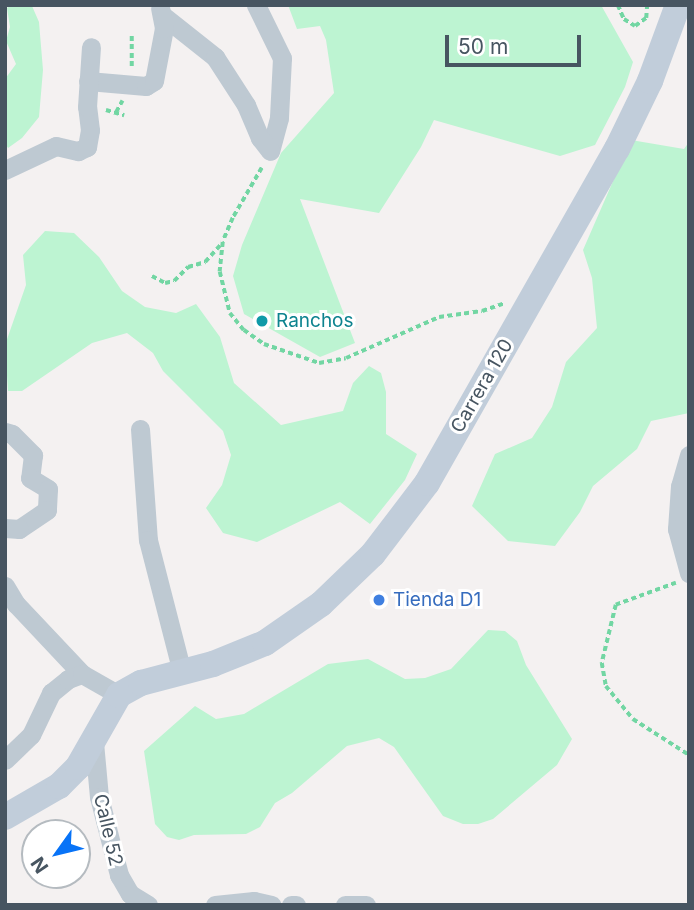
<!DOCTYPE html>
<html>
<head>
<meta charset="utf-8">
<style>
  body { margin:0 }
  #map { position:relative; width:694px; height:910px; overflow:hidden; background:#f4f1f1; font-family:Inter,sans-serif }
  div>[style] { position:absolute }
  .green>* { inset:0; background:#bdf4d2 }
  .path>* { height:3.5px; margin-top:-1.75px; transform-origin:0; background:repeating-linear-gradient(90deg,#72d6a3 0 5px,transparent 0 8.5px) }
  .street>* { height:19px; margin:-9.5px; padding:0 9.5px; transform-origin:9.5px; border-radius:9.5px; background:#bec9d2 }
  .secondary>* { height:26px; margin:-13px; padding:0 13px; transform-origin:13px; border-radius:13px; background:#c1cdda }
  .dots>* { width:19px; height:19px; translate:-50% -50%; box-sizing:border-box; border:4px solid #fff; border-radius:50% }
  span { translate:-50% -50%; white-space:nowrap; text-align:center; line-height:1.15; -webkit-text-stroke:6px #fff; paint-order:stroke }
  .culture-label { font-size:19px; color:#0d838f }
  .left { translate:0 -50%; text-align:left }
  .street-label { font-size:19px; color:#475561 }
  .shop-label { font-size:19px; color:#366cbe }
  .frame { position:absolute; inset:0; border:7px solid #475561; pointer-events:none }
  .north { position:absolute; left:21px; top:819px; width:70px; height:70px; box-sizing:border-box; background:#fff; border:2px solid #b5bbc0; border-radius:50%; rotate:236deg; font-size:19px; font-weight:700; line-height:28px; text-align:center; color:#475561 }
  .north::after { content:''; display:block; margin:auto; width:24px; height:32px; background:#0873f7; clip-path:polygon(50% 0,100% 100%,50% 72%,0 100%) }
  .scale { position:absolute; left:445px; top:35px; width:136px; height:32px; box-sizing:border-box; border:4px solid #475561; border-top:0; padding-left:9px; font-size:21px; line-height:24px; white-space:nowrap; color:#475561; -webkit-text-stroke:5px #fff; paint-order:stroke }
</style>
</head>
<body>
<div id="map">
  <div class="green">
    <i style="clip-path:polygon(11px 5px,32px 6px,39px 22px,43px 70px,39px 117px,22px 138px,8px 148px,5px 143px,5px 79px,16px 64px,6px 41px,10px 27px,7px 8px)"></i>
    <i style="clip-path:polygon(288px 5px,601px 5px,633px 62px,625px 87px,595px 145px,560px 156px,434px 120px,421px 147px,379px 213px,300px 199px,355px 343px,320px 357px,244px 314px,233px 276px,242px 245px,281px 153px,334px 93px,326px 40px,320px 26px,297px 29px)"></i>
    <i style="clip-path:polygon(631px 140px,684px 149px,689px 142px,689px 413px,651px 421px,637px 449px,593px 486px,580px 512px,555px 546px,508px 541px,472px 506px,495px 454px,532px 438px,552px 407px,566px 362px,597px 328px,592px 278px,583px 250px)"></i>
    <i style="clip-path:polygon(45px 231px,74px 233px,99px 257px,122px 291px,145px 307px,176px 313px,196px 304px,220px 337px,234px 383px,281px 425px,343px 411px,353px 383px,369px 366px,381px 373px,386px 392px,386px 434px,417px 454px,405px 480px,370px 524px,340px 502px,257px 542px,223px 533px,206px 508px,222px 485px,231px 455px,223px 431px,163px 371px,153px 353px,127px 333px,92px 343px,22px 391px,8px 391px,5px 345px,26px 285px,23px 255px)"></i>
    <i style="clip-path:polygon(488px 630px,505px 631px,517px 641px,526px 665px,572px 739px,557px 765px,493px 819px,478px 824px,463px 824px,443px 816px,394px 747px,379px 738px,347px 746px,292px 793px,275px 803px,260px 827px,246px 834px,194px 835px,179px 840px,167px 837px,155px 824px,144px 751px,195px 706px,216px 719px,244px 714px,328px 664px,368px 659px,405px 679px,425px 678px,451px 669px)"></i>
  </div>
  <div class="path">
    <i style="left:618px;top:5px;width:15px;rotate:67deg"></i>
    <i style="left:624px;top:19px;width:13px;rotate:32deg"></i>
    <i style="left:635px;top:26px;width:14px;rotate:-36deg"></i>
    <i style="left:646px;top:18px;width:13px;rotate:-86deg"></i>
    <i style="left:132px;top:36px;width:33px;rotate:90deg"></i>
    <i style="left:106px;top:110px;width:19px;rotate:16deg"></i>
    <i style="left:116px;top:112px;width:13px;rotate:-61deg"></i>
    <i style="left:262px;top:168px;width:58px;rotate:120.1deg"></i>
    <i style="left:233px;top:218px;width:26px;rotate:113deg"></i>
    <i style="left:223px;top:242px;width:30px;rotate:96deg"></i>
    <i style="left:220px;top:272px;width:42px;rotate:76.3deg"></i>
    <i style="left:230px;top:313px;width:22px;rotate:51deg"></i>
    <i style="left:244px;top:330px;width:24px;rotate:35deg"></i>
    <i style="left:264px;top:344px;width:58px;rotate:19.1deg"></i>
    <i style="left:319px;top:363px;width:27px;rotate:-10deg"></i>
    <i style="left:346px;top:358px;width:102px;rotate:-23.8deg"></i>
    <i style="left:439px;top:317px;width:43px;rotate:-7.9deg"></i>
    <i style="left:482px;top:311px;width:24px;rotate:-19deg"></i>
    <i style="left:152px;top:276px;width:15px;rotate:28deg"></i>
    <i style="left:165px;top:283px;width:9px;rotate:-13deg"></i>
    <i style="left:174px;top:281px;width:20px;rotate:-45deg"></i>
    <i style="left:188px;top:267px;width:18px;rotate:-16deg"></i>
    <i style="left:205px;top:262px;width:25px;rotate:-48deg"></i>
    <i style="left:676px;top:583px;width:64px;rotate:159.9deg"></i>
    <i style="left:616px;top:605px;width:60px;rotate:103.6deg"></i>
    <i style="left:602px;top:663px;width:23px;rotate:80deg"></i>
    <i style="left:606px;top:686px;width:43px;rotate:50.7deg"></i>
    <i style="left:633px;top:719px;width:67px;rotate:32.7deg"></i>
  </div>
  <div class="street">
    <i style="left:256px;top:5px;width:59px;rotate:63.9deg"></i>
    <i style="left:282px;top:58px;width:60px;rotate:92.9deg"></i>
    <i style="left:279px;top:118px;width:34px;rotate:105deg"></i>
    <i style="left:162px;top:15px;width:68px;rotate:38.4deg"></i>
    <i style="left:215px;top:57px;width:57px;rotate:57.1deg"></i>
    <i style="left:246px;top:105px;width:36px;rotate:67deg"></i>
    <i style="left:260px;top:138px;width:16px;rotate:52deg"></i>
    <i style="left:88px;top:81px;width:58px;rotate:4.9deg"></i>
    <i style="left:146px;top:86px;width:9px;rotate:-32deg"></i>
    <i style="left:154px;top:81px;width:54px;rotate:-79.3deg"></i>
    <i style="left:164px;top:28px;width:20px;rotate:-101deg"></i>
    <i style="left:5px;top:170px;width:56px;rotate:-25.2deg"></i>
    <i style="left:56px;top:146px;width:23px;rotate:13deg"></i>
    <i style="left:78px;top:151px;width:10px;rotate:-24deg"></i>
    <i style="left:87px;top:147px;width:17px;rotate:-80deg"></i>
    <i style="left:90px;top:130px;width:23px;rotate:-97deg"></i>
    <i style="left:87px;top:107px;width:60px;rotate:-86.2deg"></i>
    <i style="left:140px;top:429px;width:111px;rotate:85.9deg"></i>
    <i style="left:148px;top:540px;width:136px;rotate:75.6deg"></i>
    <i style="left:5px;top:432px;width:7px;rotate:16deg"></i>
    <i style="left:12px;top:434px;width:30px;rotate:45deg"></i>
    <i style="left:33px;top:455px;width:23px;rotate:97deg"></i>
    <i style="left:30px;top:478px;width:21px;rotate:31deg"></i>
    <i style="left:48px;top:489px;width:21px;rotate:93deg"></i>
    <i style="left:47px;top:510px;width:34px;rotate:146deg"></i>
    <i style="left:19px;top:529px;width:14px;rotate:-176deg"></i>
    <i style="left:689px;top:455px;width:32px;rotate:106deg"></i>
    <i style="left:680px;top:486px;width:43px;rotate:94deg"></i>
    <i style="left:677px;top:529px;width:46px;rotate:74.7deg"></i>
    <i style="left:5px;top:586px;width:21px;rotate:59deg"></i>
    <i style="left:16px;top:604px;width:96px;rotate:46.7deg"></i>
    <i style="left:94px;top:742px;width:55px;rotate:84.8deg"></i>
    <i style="left:99px;top:797px;width:81px;rotate:75.6deg"></i>
    <i style="left:119px;top:875px;width:22px;rotate:60deg"></i>
    <i style="left:130px;top:894px;width:21px;rotate:31deg"></i>
    <i style="left:5px;top:760px;width:36px;rotate:-44deg"></i>
    <i style="left:31px;top:735px;width:47px;rotate:-64.5deg"></i>
    <i style="left:51px;top:693px;width:22px;rotate:-39deg"></i>
    <i style="left:68px;top:679px;width:15px;rotate:-20deg"></i>
    <i style="left:82px;top:674px;width:43px;rotate:29.6deg"></i>
    <i style="left:215px;top:905px;width:39px;rotate:-6deg"></i>
    <i style="left:254px;top:901px;width:18px;rotate:13deg"></i>
    <i style="left:291px;top:905px;width:5px"></i>
    <i style="left:345px;top:905px;width:21px"></i>
  </div>
  <div class="secondary">
    <i style="left:5px;top:817px;width:62px;rotate:-29.9deg"></i>
    <i style="left:59px;top:786px;width:27px;rotate:-45deg"></i>
    <i style="left:78px;top:767px;width:83px;rotate:-60.3deg"></i>
    <i style="left:119px;top:695px;width:25px;rotate:-29deg"></i>
    <i style="left:141px;top:683px;width:74px;rotate:-14.8deg"></i>
    <i style="left:213px;top:664px;width:56px;rotate:-22deg"></i>
    <i style="left:265px;top:643px;width:68px;rotate:-34.9deg"></i>
    <i style="left:321px;top:604px;width:72px;rotate:-43.9deg"></i>
    <i style="left:373px;top:554px;width:89px;rotate:-52.7deg"></i>
    <i style="left:427px;top:483px;width:384px;rotate:-60.4deg"></i>
    <i style="left:617px;top:149px;width:76px;rotate:-64.1deg"></i>
    <i style="left:650px;top:81px;width:81px;rotate:-69.8deg"></i>
  </div>
  <div class="dots">
    <i style="left:262px;top:321px;background:#0f9aa8"></i>
    <i style="left:379px;top:600px;background:#3f7fe0"></i>
  </div>
  <div class="culture-label">
    <span class="left" style="left:276px;top:321px">Ranchos</span>
  </div>
  <div class="street-label">
    <span style="left:482px;top:386px;rotate:-60deg">Carrera 120</span>
    <span style="left:108px;top:830px;rotate:77deg">Calle 52</span>
  </div>
  <div class="shop-label">
    <span class="left" style="left:393px;top:600px">Tienda D1</span>
  </div>
  <div class="frame"></div>
  <div class="north">N</div>
  <div class="scale">50 m</div>
</div>
</body>
</html>
